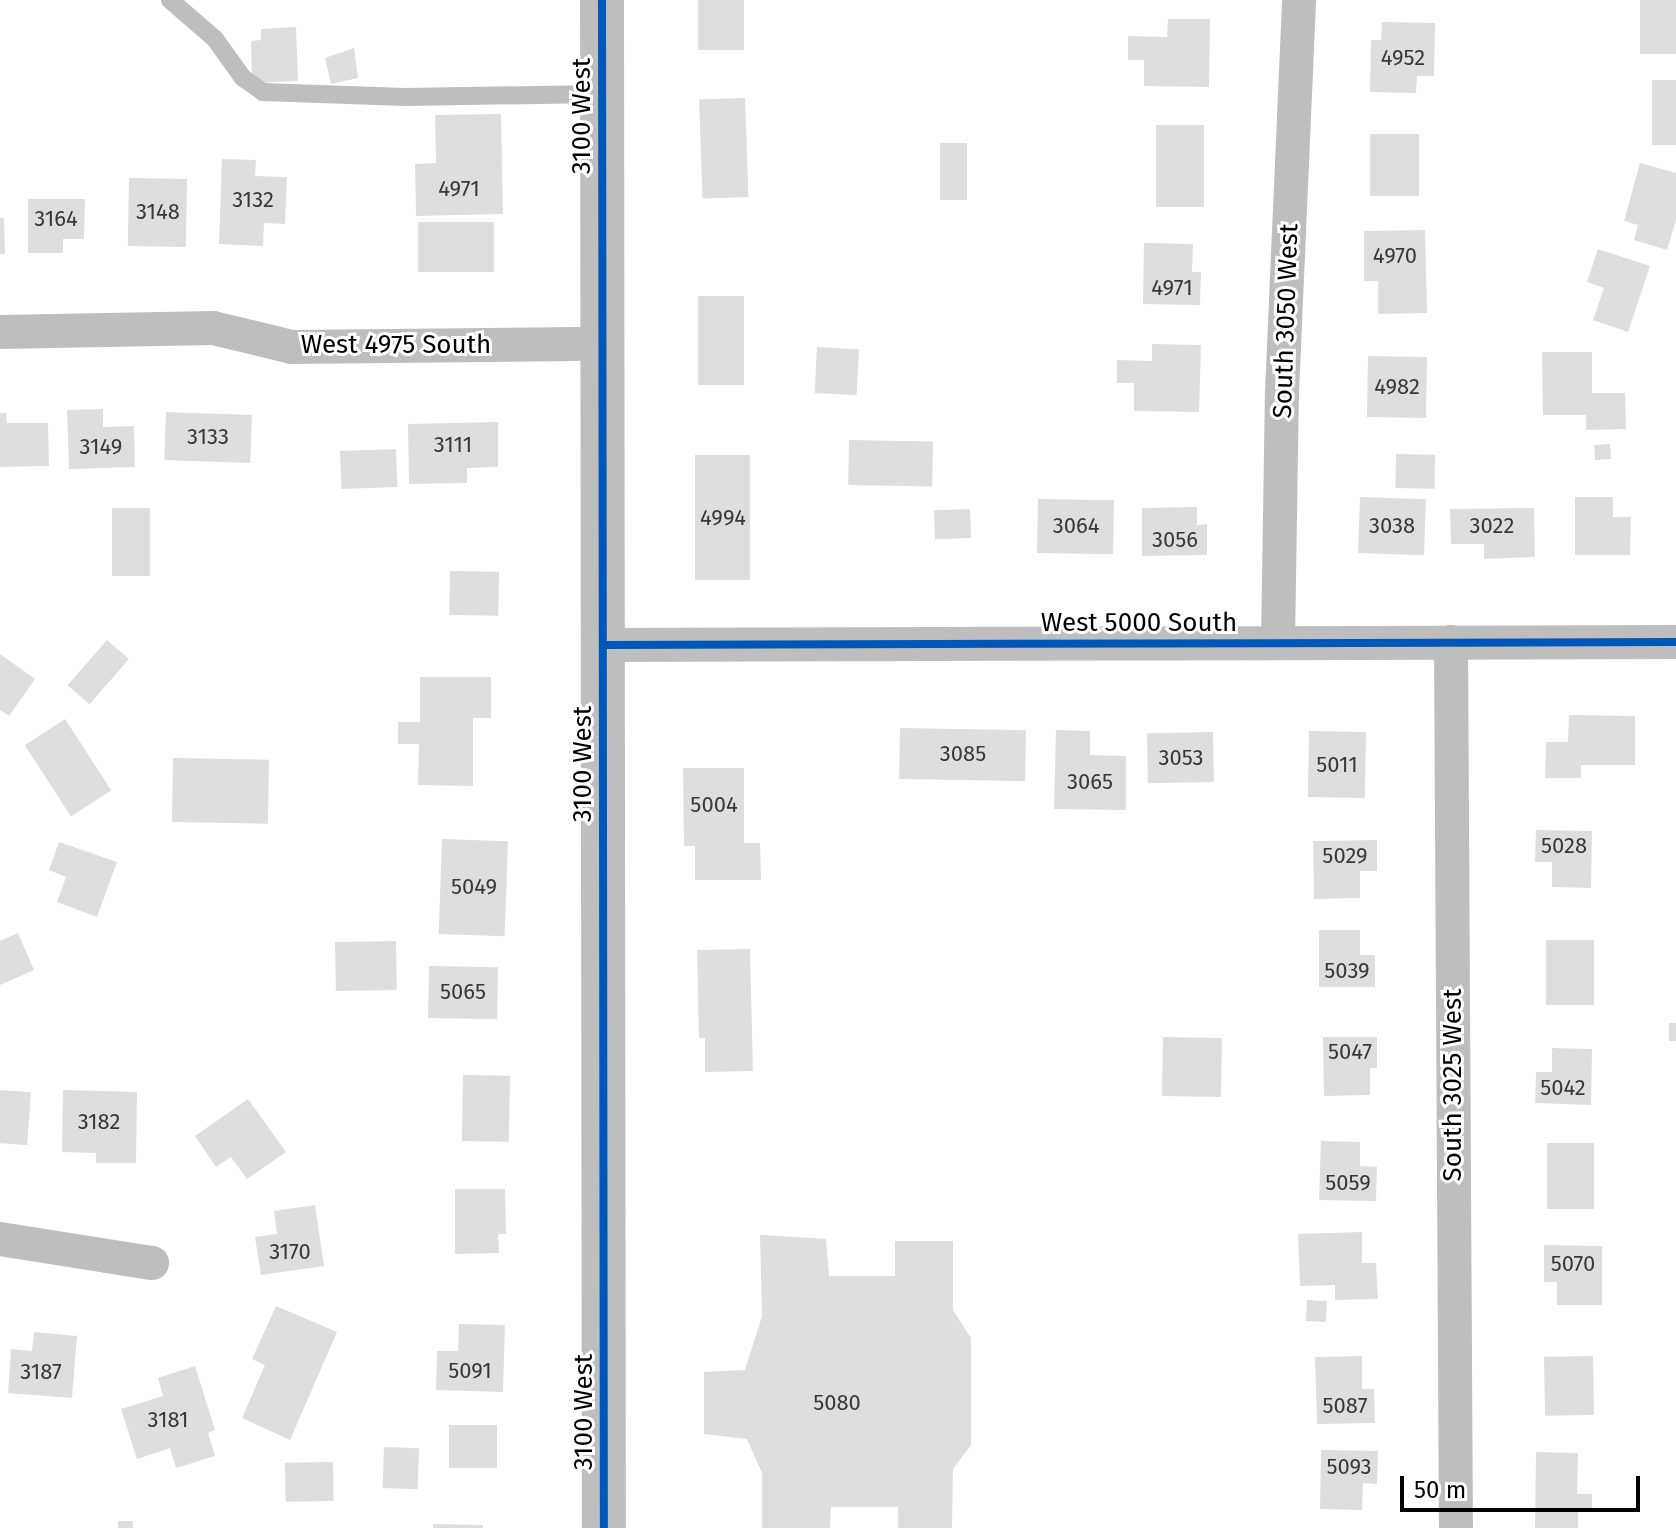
<!DOCTYPE html>
<html>
<head>
<meta charset="utf-8">
<style>
  body { margin:0 }
  #map { position:relative; width:1676px; height:1528px; overflow:hidden; background:#fff; font-family:"Fira Sans",sans-serif }
  div>[style] { position:absolute }
  .building>* { inset:0; background:#dedede; transform-origin:0 0 }
  .service>* { height:18px; margin:-9px; padding:0 9px; transform-origin:9px; border-radius:9px; background:#bebebe }
  .minor>* { height:34px; margin:-17px; padding:0 17px; transform-origin:17px; border-radius:17px; background:#bebebe }
  .tertiary>* { height:44px; margin:-22px; padding:0 22px; transform-origin:22px; border-radius:22px; background:#bebebe }
  .cycleway>* { height:8px; margin:-4px; padding:0 4px; transform-origin:4px; border-radius:4px; background:#0057b8 }
  span { translate:-50% -50%; white-space:nowrap; text-align:center; line-height:1.15; -webkit-text-stroke:6px #fff; paint-order:stroke }
  .number-label { font-size:22px; color:#383838 }
  .number-label span { -webkit-text-stroke-width:0 }
  .street-label { font-size:26px; color:#000 }
  .scale { position:absolute; left:1400px; top:1476px; width:240px; height:36px; box-sizing:border-box; border:4px solid #000; border-top:0; padding-left:10px; font-size:24px; line-height:28px; white-space:nowrap; color:#000; -webkit-text-stroke:6px #fff; paint-order:stroke }
</style>
</head>
<body>
<div id="map">
  <div class="building">
    <i style="left:698px;top:0;width:46px;height:50px"></i>
    <i style="left:1640px;top:0;width:36px;height:54px"></i>
    <i style="clip-path:polygon(1168px 19px,1210px 19px,1209px 87px,1144px 86px,1144px 60px,1128px 60px,1128px 36px,1167px 37px)"></i>
    <i style="clip-path:polygon(1382px 22px,1435px 23px,1434px 76px,1417px 76px,1416px 93px,1370px 92px,1371px 40px,1381px 40px)"></i>
    <i style="clip-path:polygon(296px 27px,298px 81px,252px 83px,251px 41px,261px 40px,261px 29px)"></i>
    <i style="clip-path:polygon(354px 48px,358px 78px,331px 84px,325px 58px)"></i>
    <i style="left:1652px;top:80px;width:24px;height:65px"></i>
    <i style="left:745px;top:98px;width:99px;height:46px;rotate:88deg"></i>
    <i style="clip-path:polygon(501px 114px,503px 214px,416px 216px,415px 164px,436px 163px,435px 115px)"></i>
    <i style="left:1156px;top:125px;width:48px;height:82px"></i>
    <i style="left:1370px;top:134px;width:49px;height:62px"></i>
    <i style="left:940px;top:143px;width:27px;height:57px"></i>
    <i style="clip-path:polygon(222px 159px,256px 160px,255px 176px,287px 177px,285px 224px,264px 223px,263px 246px,219px 244px)"></i>
    <i style="clip-path:polygon(1640px 163px,1676px 173px,1676px 220px,1667px 250px,1634px 240px,1638px 225px,1624px 221px)"></i>
    <i style="left:129px;top:178px;width:58px;height:68px;rotate:1deg"></i>
    <i style="clip-path:polygon(28px 199px,85px 199px,84px 239px,63px 239px,63px 253px,28px 253px)"></i>
    <i style="clip-path:polygon(0 218px,4px 218px,5px 254px,0 254px)"></i>
    <i style="left:494px;top:222px;width:50px;height:76px;rotate:90deg"></i>
    <i style="clip-path:polygon(1425px 230px,1427px 313px,1378px 314px,1378px 281px,1364px 281px,1364px 231px)"></i>
    <i style="clip-path:polygon(1144px 243px,1193px 244px,1192px 272px,1201px 272px,1200px 305px,1143px 304px)"></i>
    <i style="clip-path:polygon(1598px 249px,1650px 266px,1628px 332px,1593px 320px,1604px 288px,1587px 282px)"></i>
    <i style="left:698px;top:296px;width:46px;height:89px"></i>
    <i style="clip-path:polygon(1152px 344px,1201px 345px,1199px 412px,1134px 411px,1134px 383px,1117px 383px,1117px 360px,1152px 361px)"></i>
    <i style="left:817px;top:347px;width:42px;height:46px;rotate:3deg"></i>
    <i style="clip-path:polygon(1542px 352px,1592px 352px,1592px 393px,1625px 393px,1626px 429px,1586px 430px,1586px 415px,1543px 415px)"></i>
    <i style="left:1368px;top:356px;width:59px;height:61px;rotate:1deg"></i>
    <i style="clip-path:polygon(103px 409px,103px 427px,134px 426px,135px 467px,69px 469px,67px 410px)"></i>
    <i style="left:166px;top:412px;width:86px;height:48px;rotate:2deg"></i>
    <i style="clip-path:polygon(0 413px,6px 413px,7px 423px,48px 423px,49px 466px,0 467px)"></i>
    <i style="clip-path:polygon(498px 422px,498px 467px,467px 468px,467px 483px,409px 484px,408px 424px)"></i>
    <i style="left:849px;top:440px;width:84px;height:45px;rotate:1deg"></i>
    <i style="left:1610px;top:444px;width:15px;height:16px;rotate:86deg"></i>
    <i style="left:396px;top:449px;width:38px;height:56px;rotate:88deg"></i>
    <i style="left:1396px;top:454px;width:39px;height:34px;rotate:1deg"></i>
    <i style="left:750px;top:455px;width:125px;height:55px;rotate:90deg"></i>
    <i style="left:1360px;top:497px;width:66px;height:56px;rotate:2deg"></i>
    <i style="clip-path:polygon(1575px 497px,1613px 497px,1613px 517px,1631px 517px,1630px 555px,1575px 555px)"></i>
    <i style="left:1038px;top:499px;width:76px;height:54px;rotate:1deg"></i>
    <i style="clip-path:polygon(1197px 507px,1197px 525px,1207px 524px,1207px 555px,1142px 556px,1142px 508px)"></i>
    <i style="left:112px;top:508px;width:38px;height:68px"></i>
    <i style="clip-path:polygon(1534px 508px,1535px 557px,1484px 559px,1484px 544px,1451px 544px,1450px 509px)"></i>
    <i style="left:970px;top:509px;width:29px;height:36px;rotate:88deg"></i>
    <i style="left:450px;top:571px;width:49px;height:44px;rotate:1deg"></i>
    <i style="left:107px;top:640px;width:29px;height:60px;rotate:41deg"></i>
    <i style="clip-path:polygon(0 654px,35px 679px,9px 716px,0 710px)"></i>
    <i style="clip-path:polygon(420px 677px,491px 677px,491px 718px,473px 718px,473px 786px,418px 785px,419px 744px,398px 744px,398px 722px,420px 722px)"></i>
    <i style="clip-path:polygon(1569px 715px,1635px 716px,1635px 765px,1581px 765px,1581px 778px,1545px 778px,1546px 742px,1568px 742px)"></i>
    <i style="left:65px;top:719px;width:85px;height:48px;rotate:57deg"></i>
    <i style="left:900px;top:728px;width:126px;height:51px;rotate:1deg"></i>
    <i style="clip-path:polygon(1056px 730px,1090px 731px,1090px 755px,1126px 756px,1126px 810px,1054px 809px)"></i>
    <i style="left:1309px;top:731px;width:57px;height:66px;rotate:1deg"></i>
    <i style="left:1213px;top:732px;width:50px;height:66px;rotate:89deg"></i>
    <i style="left:173px;top:758px;width:96px;height:64px;rotate:1deg"></i>
    <i style="clip-path:polygon(683px 768px,744px 768px,744px 843px,760px 843px,761px 880px,695px 880px,695px 846px,684px 846px)"></i>
    <i style="clip-path:polygon(1536px 830px,1592px 831px,1591px 888px,1552px 887px,1552px 862px,1535px 862px)"></i>
    <i style="left:442px;top:839px;width:66px;height:95px;rotate:2deg"></i>
    <i style="clip-path:polygon(1377px 840px,1377px 871px,1360px 871px,1360px 898px,1314px 899px,1313px 841px)"></i>
    <i style="clip-path:polygon(59px 842px,117px 862px,97px 917px,57px 902px,66px 877px,49px 870px)"></i>
    <i style="clip-path:polygon(1319px 930px,1360px 930px,1360px 955px,1375px 955px,1375px 987px,1319px 987px)"></i>
    <i style="clip-path:polygon(18px 933px,34px 970px,0 985px,0 941px)"></i>
    <i style="left:1546px;top:940px;width:48px;height:65px"></i>
    <i style="left:396px;top:941px;width:49px;height:61px;rotate:89deg"></i>
    <i style="clip-path:polygon(750px 949px,753px 1071px,705px 1072px,705px 1038px,699px 1038px,697px 950px)"></i>
    <i style="left:429px;top:966px;width:69px;height:52px;rotate:1deg"></i>
    <i style="left:1669px;top:1023px;width:7px;height:18px"></i>
    <i style="left:1163px;top:1037px;width:59px;height:59px;rotate:1deg"></i>
    <i style="clip-path:polygon(1323px 1037px,1377px 1037px,1377px 1068px,1370px 1068px,1370px 1095px,1324px 1096px)"></i>
    <i style="clip-path:polygon(1552px 1048px,1592px 1049px,1591px 1105px,1535px 1103px,1536px 1072px,1552px 1072px)"></i>
    <i style="left:463px;top:1075px;width:47px;height:66px;rotate:1deg"></i>
    <i style="left:0;top:1090px;width:31px;height:53px;rotate:4deg"></i>
    <i style="clip-path:polygon(63px 1090px,137px 1092px,136px 1163px,96px 1163px,96px 1153px,62px 1152px)"></i>
    <i style="clip-path:polygon(248px 1099px,286px 1152px,247px 1179px,231px 1157px,216px 1167px,195px 1136px)"></i>
    <i style="clip-path:polygon(1321px 1141px,1360px 1142px,1360px 1166px,1377px 1167px,1376px 1201px,1319px 1200px)"></i>
    <i style="left:1547px;top:1143px;width:47px;height:66px"></i>
    <i style="clip-path:polygon(455px 1189px,505px 1189px,506px 1234px,498px 1234px,499px 1253px,455px 1254px)"></i>
    <i style="clip-path:polygon(315px 1205px,324px 1266px,261px 1275px,255px 1237px,277px 1234px,274px 1211px)"></i>
    <i style="clip-path:polygon(1362px 1232px,1362px 1263px,1376px 1263px,1378px 1299px,1335px 1300px,1335px 1285px,1300px 1286px,1298px 1234px)"></i>
    <i style="clip-path:polygon(760px 1235px,826px 1239px,829px 1276px,895px 1276px,895px 1241px,953px 1241px,953px 1310px,971px 1338px,971px 1445px,953px 1469px,952px 1528px,898px 1528px,898px 1507px,831px 1507px,830px 1528px,762px 1528px,762px 1473px,747px 1439px,704px 1434px,704px 1372px,745px 1370px,762px 1316px)"></i>
    <i style="clip-path:polygon(1544px 1245px,1602px 1246px,1602px 1305px,1557px 1305px,1557px 1282px,1544px 1282px)"></i>
    <i style="left:1307px;top:1300px;width:20px;height:21px;rotate:3deg"></i>
    <i style="clip-path:polygon(276px 1306px,337px 1332px,290px 1440px,242px 1418px,265px 1365px,252px 1359px)"></i>
    <i style="clip-path:polygon(459px 1324px,505px 1325px,503px 1392px,436px 1390px,437px 1351px,458px 1351px)"></i>
    <i style="clip-path:polygon(34px 1332px,77px 1336px,72px 1398px,8px 1393px,11px 1349px,32px 1351px)"></i>
    <i style="clip-path:polygon(1362px 1356px,1362px 1389px,1374px 1389px,1375px 1423px,1317px 1424px,1315px 1357px)"></i>
    <i style="left:1593px;top:1356px;width:59px;height:49px;rotate:89deg"></i>
    <i style="clip-path:polygon(195px 1366px,215px 1430px,208px 1433px,215px 1456px,176px 1468px,170px 1448px,137px 1459px,121px 1409px,163px 1396px,158px 1378px)"></i>
    <i style="left:449px;top:1425px;width:48px;height:43px"></i>
    <i style="left:384px;top:1447px;width:35px;height:41px;rotate:2deg"></i>
    <i style="clip-path:polygon(1321px 1450px,1378px 1451px,1377px 1484px,1363px 1483px,1362px 1510px,1320px 1509px)"></i>
    <i style="clip-path:polygon(1536px 1452px,1578px 1453px,1577px 1494px,1592px 1494px,1592px 1511px,1578px 1510px,1578px 1528px,1535px 1528px)"></i>
    <i style="left:333px;top:1462px;width:39px;height:48px;rotate:89deg"></i>
    <i style="left:118px;top:1521px;width:15px;height:7px"></i>
    <i style="clip-path:polygon(433px 1524px,483px 1525px,483px 1528px,433px 1528px)"></i>
  </div>
  <div class="service">
    <i style="left:170px;top:0;width:60px;rotate:40.9deg"></i>
    <i style="left:215px;top:39px;width:48px;rotate:54.3deg"></i>
    <i style="left:243px;top:78px;width:24px;rotate:35deg"></i>
    <i style="left:263px;top:92px;width:142px;rotate:2deg"></i>
    <i style="left:405px;top:97px;width:197px;rotate:-0.9deg"></i>
  </div>
  <div class="minor">
    <i style="left:0;top:332px;width:213px;rotate:-1.1deg"></i>
    <i style="left:213px;top:328px;width:81px;rotate:13.5deg"></i>
    <i style="left:292px;top:347px;width:310px;rotate:-0.6deg"></i>
    <i style="left:1451px;top:642px;width:886px;rotate:89.68deg"></i>
    <i style="left:1278px;top:643px;width:251px;rotate:-89.1deg"></i>
    <i style="left:1282px;top:392px;width:392px;rotate:-87.5deg"></i>
    <i style="left:603px;top:645px;width:1073px;rotate:-0.16deg"></i>
    <i style="left:0;top:1239px;width:154px;rotate:9deg"></i>
  </div>
  <div class="tertiary">
    <i style="left:602px;top:0;width:1528px;rotate:89.93deg"></i>
  </div>
  <div class="cycleway">
    <i style="left:602px;top:0;width:1528px;rotate:89.93deg"></i>
    <i style="left:603px;top:645px;width:1073px;rotate:-0.16deg"></i>
  </div>
  <div class="number-label">
    <span style="left:1403px;top:58px">4952</span>
    <span style="left:459px;top:189px">4971</span>
    <span style="left:253px;top:200px">3132</span>
    <span style="left:158px;top:212px">3148</span>
    <span style="left:56px;top:219px">3164</span>
    <span style="left:1395px;top:256px">4970</span>
    <span style="left:1172px;top:288px">4971</span>
    <span style="left:1397px;top:387px">4982</span>
    <span style="left:208px;top:437px">3133</span>
    <span style="left:453px;top:445px">3111</span>
    <span style="left:101px;top:447px">3149</span>
    <span style="left:723px;top:518px">4994</span>
    <span style="left:1076px;top:526px">3064</span>
    <span style="left:1392px;top:526px">3038</span>
    <span style="left:1492px;top:526px">3022</span>
    <span style="left:1175px;top:540px">3056</span>
    <span style="left:963px;top:754px">3085</span>
    <span style="left:1181px;top:758px">3053</span>
    <span style="left:1337px;top:765px">5011</span>
    <span style="left:1090px;top:782px">3065</span>
    <span style="left:714px;top:805px">5004</span>
    <span style="left:1564px;top:846px">5028</span>
    <span style="left:1345px;top:856px">5029</span>
    <span style="left:474px;top:887px">5049</span>
    <span style="left:1347px;top:971px">5039</span>
    <span style="left:463px;top:992px">5065</span>
    <span style="left:1350px;top:1052px">5047</span>
    <span style="left:1563px;top:1088px">5042</span>
    <span style="left:99px;top:1122px">3182</span>
    <span style="left:1348px;top:1183px">5059</span>
    <span style="left:290px;top:1252px">3170</span>
    <span style="left:1573px;top:1264px">5070</span>
    <span style="left:470px;top:1371px">5091</span>
    <span style="left:41px;top:1372px">3187</span>
    <span style="left:837px;top:1403px">5080</span>
    <span style="left:1345px;top:1406px">5087</span>
    <span style="left:168px;top:1420px">3181</span>
    <span style="left:1349px;top:1467px">5093</span>
  </div>
  <div class="street-label">
    <span style="left:582px;top:116px;rotate:-90deg">3100 West</span>
    <span style="left:1286px;top:321px;rotate:-88deg">South 3050 West</span>
    <span style="left:396px;top:345px">West 4975 South</span>
    <span style="left:1139px;top:623px">West 5000 South</span>
    <span style="left:583px;top:764px;rotate:-90deg">3100 West</span>
    <span style="left:1453px;top:1085px;rotate:-90deg">South 3025 West</span>
    <span style="left:584px;top:1412px;rotate:-90deg">3100 West</span>
  </div>
  <div class="scale">50 m</div>
</div>
</body>
</html>
